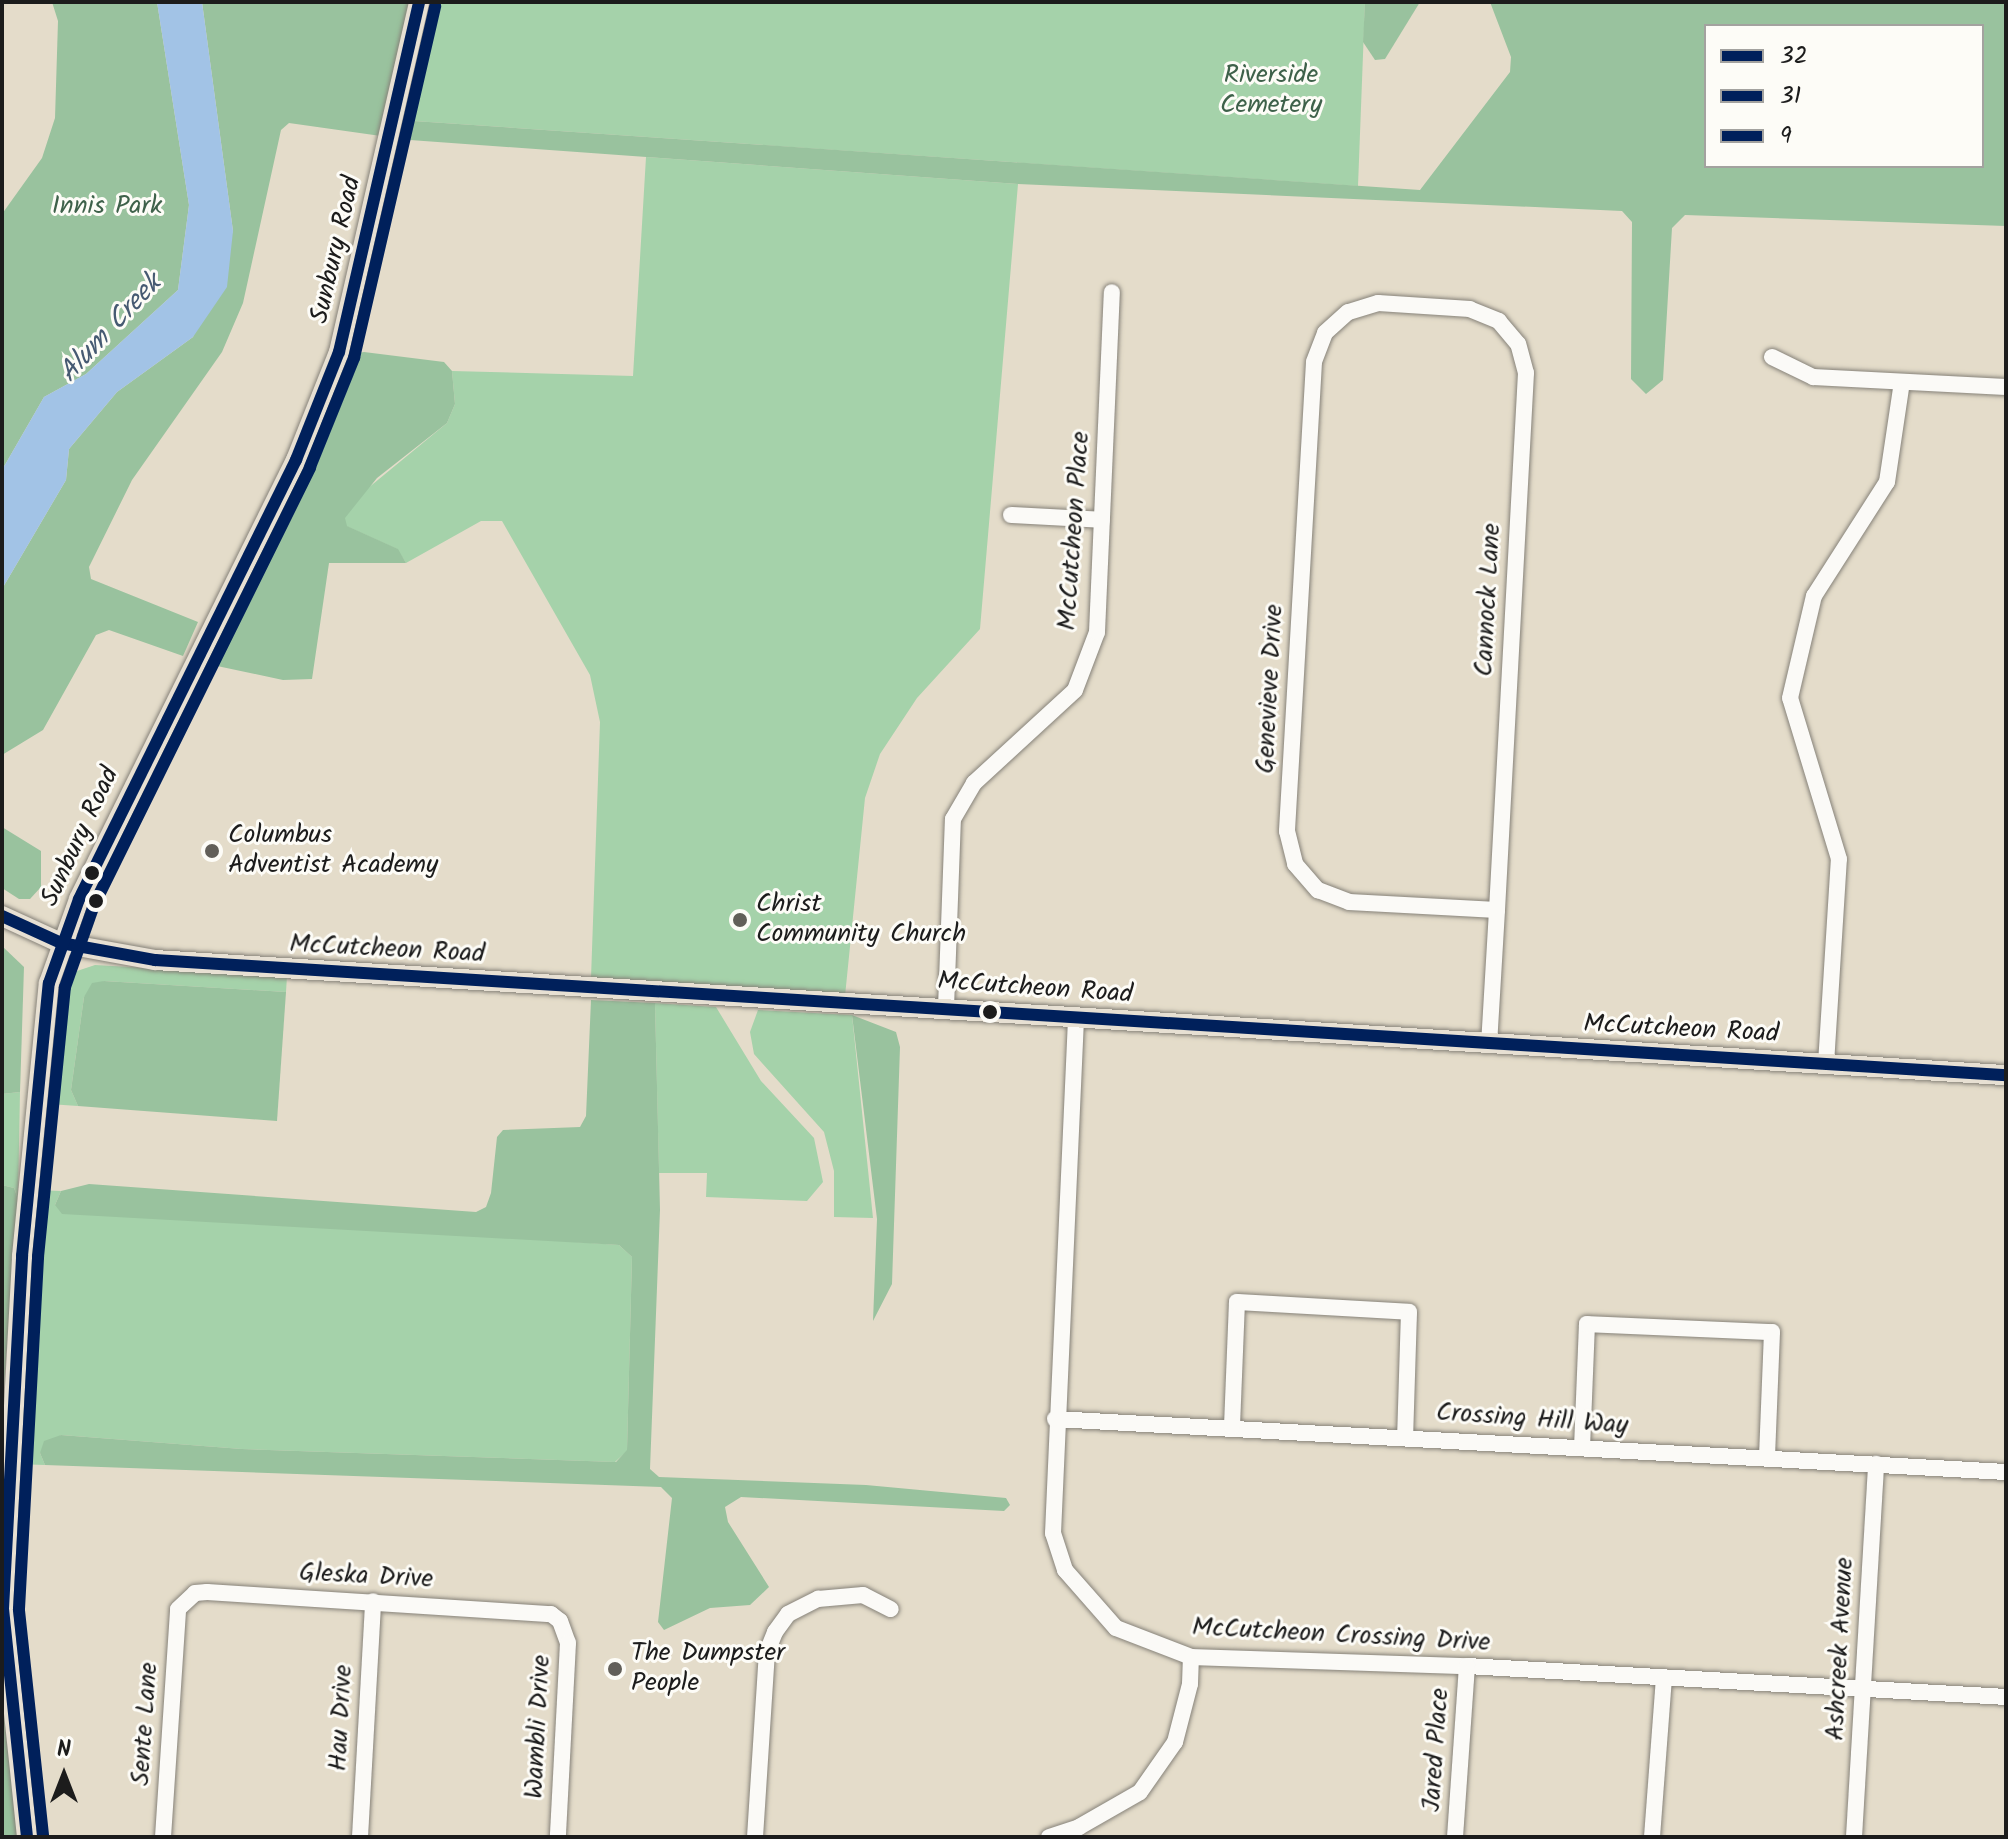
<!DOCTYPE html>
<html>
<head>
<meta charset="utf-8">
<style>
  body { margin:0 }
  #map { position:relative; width:2008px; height:1839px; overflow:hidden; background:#e4dcca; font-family:Kalam,sans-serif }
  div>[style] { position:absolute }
  .green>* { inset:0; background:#a5d2aa }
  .forest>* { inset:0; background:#99c29e }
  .water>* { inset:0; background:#a2c3e6 }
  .roads { filter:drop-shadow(0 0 2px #868279) drop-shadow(0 0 2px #868279) }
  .minor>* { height:16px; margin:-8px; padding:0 8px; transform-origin:8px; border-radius:8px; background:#fbfaf7 }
  .major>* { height:20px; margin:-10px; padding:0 10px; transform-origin:10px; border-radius:10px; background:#e7e0d3 }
  .bus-1>* { height:12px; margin:-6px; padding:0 6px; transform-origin:6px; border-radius:6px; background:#00205b }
  .bus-2>* { height:12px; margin:-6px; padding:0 6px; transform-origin:6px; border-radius:6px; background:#00205b }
  .bus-3>* { height:12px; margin:-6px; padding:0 6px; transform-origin:6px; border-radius:6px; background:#00205b }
  .dots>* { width:22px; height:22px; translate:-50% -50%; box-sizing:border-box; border:4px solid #fdfcf7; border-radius:50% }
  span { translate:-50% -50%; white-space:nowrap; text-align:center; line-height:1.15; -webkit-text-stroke:6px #fdfcf7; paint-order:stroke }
  .park-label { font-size:26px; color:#3e614a }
  .street-label { font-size:26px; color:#1c1c1c }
  .poi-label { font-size:26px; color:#1c1c1c }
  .left { translate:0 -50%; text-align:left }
  .water-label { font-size:28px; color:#465a72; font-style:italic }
  .frame { position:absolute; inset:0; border:4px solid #1c1c1c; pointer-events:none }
  .legend { position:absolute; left:1704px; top:24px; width:280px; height:144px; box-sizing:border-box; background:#fdfcf7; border:2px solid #a3a29f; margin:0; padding:10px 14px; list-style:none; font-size:24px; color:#1c1c1c }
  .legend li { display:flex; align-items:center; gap:16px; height:40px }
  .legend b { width:40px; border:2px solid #a3a29f }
  .north { position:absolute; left:24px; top:1735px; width:80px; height:80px; -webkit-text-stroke:6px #fdfcf7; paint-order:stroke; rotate:0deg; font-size:22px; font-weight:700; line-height:32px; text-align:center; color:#1c1c1c }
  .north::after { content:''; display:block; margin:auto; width:28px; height:36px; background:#1c1c1c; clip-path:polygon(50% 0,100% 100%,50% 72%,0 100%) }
</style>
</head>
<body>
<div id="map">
  <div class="green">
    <i style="clip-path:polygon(439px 2px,1365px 2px,1358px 186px,414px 121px)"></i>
    <i style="clip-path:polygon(646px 157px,1018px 184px,980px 629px,917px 698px,880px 754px,865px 798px,845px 996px,591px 978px,600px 722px,590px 675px,502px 521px,481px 521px,406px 563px,397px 549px,346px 526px,344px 518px,356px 498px,447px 423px,455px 404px,452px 371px,633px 376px)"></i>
    <i style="clip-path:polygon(95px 965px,287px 976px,286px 992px,104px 981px,84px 997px,71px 1090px,78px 1106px,49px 1104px,62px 991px,77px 971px)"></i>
    <i style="clip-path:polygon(655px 1003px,716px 1007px,761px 1081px,814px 1138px,823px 1182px,807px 1201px,706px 1197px,707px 1173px,659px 1173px)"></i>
    <i style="clip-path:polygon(758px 1010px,852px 1015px,873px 1218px,834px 1217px,834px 1171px,824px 1132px,754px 1054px,750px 1032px)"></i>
    <i style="clip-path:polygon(20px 1092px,18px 1199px,14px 1188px,2px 1185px,2px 1094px)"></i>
    <i style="clip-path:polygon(35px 1190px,61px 1191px,55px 1205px,619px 1245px,632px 1257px,627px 1451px,615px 1462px,242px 1449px,61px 1435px,40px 1453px,45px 1465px,15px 1464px)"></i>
  </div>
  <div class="forest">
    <i style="clip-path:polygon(52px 2px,157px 2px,189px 205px,178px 290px,86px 374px,44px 397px,2px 470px,2px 214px,42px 158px,55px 118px,58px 21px)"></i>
    <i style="clip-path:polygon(202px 2px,415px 2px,388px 137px,289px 123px,281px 130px,243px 303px,222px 352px,132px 480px,89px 567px,91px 579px,198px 622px,183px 656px,109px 630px,96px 635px,43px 730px,2px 755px,2px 589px,66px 480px,69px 449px,117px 392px,193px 337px,233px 231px)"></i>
    <i style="clip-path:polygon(1365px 2px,1420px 2px,1385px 59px,1375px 60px,1363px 42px)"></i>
    <i style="clip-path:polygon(evenodd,1490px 2px,2006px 2px,2006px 226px,1685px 215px,1672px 228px,1663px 380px,1646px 394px,1631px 379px,1632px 222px,1622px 211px,1018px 184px,410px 140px,414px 121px,1420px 190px,1510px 72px,1511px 57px,1490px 2px,1706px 26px,1982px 26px,1982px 166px,1706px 166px,1706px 26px)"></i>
    <i style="clip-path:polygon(364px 352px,444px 362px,452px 371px,455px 404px,447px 423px,377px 478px,345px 518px,347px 526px,398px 549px,406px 563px,329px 563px,312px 679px,283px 680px,203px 663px,354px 354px)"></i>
    <i style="clip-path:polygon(2px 827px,41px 851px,41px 887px,30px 899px,19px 899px,2px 888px)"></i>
    <i style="clip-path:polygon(2px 946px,24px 967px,20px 1092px,2px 1094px)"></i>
    <i style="clip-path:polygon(104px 981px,286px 992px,277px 1121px,78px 1106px,71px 1090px,84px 997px,92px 983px)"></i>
    <i style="clip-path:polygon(591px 1000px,655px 1003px,660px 1210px,650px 1469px,659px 1477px,866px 1485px,1006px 1498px,1010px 1505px,1004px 1511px,741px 1497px,725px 1507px,728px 1522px,769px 1587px,750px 1605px,710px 1608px,664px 1630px,658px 1622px,672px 1498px,661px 1487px,45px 1465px,40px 1453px,44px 1441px,61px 1435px,242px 1449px,616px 1462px,627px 1450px,632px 1257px,619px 1245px,62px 1214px,55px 1205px,61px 1191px,89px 1184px,476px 1212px,486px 1207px,491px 1193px,497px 1137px,503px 1130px,580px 1127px,586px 1116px)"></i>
    <i style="clip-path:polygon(852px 1015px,896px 1032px,900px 1047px,892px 1284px,873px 1321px,877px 1219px)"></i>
    <i style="clip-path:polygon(2px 1185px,14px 1188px,18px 1199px,2px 1414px)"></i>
    <i style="clip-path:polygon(2px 1663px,21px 1837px,2px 1837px)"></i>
  </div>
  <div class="water">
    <i style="clip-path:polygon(157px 2px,202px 2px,233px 231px,227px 287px,193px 337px,117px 392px,69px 449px,66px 480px,2px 589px,2px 470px,44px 397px,86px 374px,178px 290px,189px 205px)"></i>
  </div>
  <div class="roads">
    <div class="minor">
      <i style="left:1772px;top:357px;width:46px;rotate:26deg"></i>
      <i style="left:1813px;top:377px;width:193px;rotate:3deg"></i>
      <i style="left:1011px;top:515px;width:91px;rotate:3.1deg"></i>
      <i style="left:946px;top:1008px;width:189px;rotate:-87.9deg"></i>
      <i style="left:953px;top:819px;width:42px;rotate:-59.7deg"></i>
      <i style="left:974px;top:783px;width:137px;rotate:-42.6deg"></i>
      <i style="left:1075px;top:690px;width:62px;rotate:-69.2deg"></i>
      <i style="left:1097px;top:632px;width:340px;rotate:-87.5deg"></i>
      <i style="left:1076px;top:1019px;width:515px;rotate:92.56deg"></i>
      <i style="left:1053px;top:1533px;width:39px;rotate:72deg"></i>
      <i style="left:1065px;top:1570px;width:77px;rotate:48.7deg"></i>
      <i style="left:1116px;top:1628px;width:80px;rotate:21.1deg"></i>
      <i style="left:1191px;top:1657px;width:276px;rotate:1.9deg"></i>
      <i style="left:1467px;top:1666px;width:540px;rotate:3.29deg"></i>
      <i style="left:1489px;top:1045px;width:135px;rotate:-86.6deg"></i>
      <i style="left:1497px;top:910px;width:538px;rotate:-86.91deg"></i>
      <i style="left:1526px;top:373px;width:30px;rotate:-105deg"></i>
      <i style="left:1518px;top:344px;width:30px;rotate:-130deg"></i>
      <i style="left:1499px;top:321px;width:31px;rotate:-158deg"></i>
      <i style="left:1470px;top:309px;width:92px;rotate:-176.3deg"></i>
      <i style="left:1378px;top:303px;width:31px;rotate:163deg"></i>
      <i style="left:1348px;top:312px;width:31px;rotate:138deg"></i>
      <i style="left:1325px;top:333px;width:31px;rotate:111deg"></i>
      <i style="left:1314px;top:362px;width:470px;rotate:93.3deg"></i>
      <i style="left:1287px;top:831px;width:34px;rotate:76deg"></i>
      <i style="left:1295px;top:864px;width:35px;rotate:49deg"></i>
      <i style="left:1318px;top:890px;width:33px;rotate:21deg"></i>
      <i style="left:1349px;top:902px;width:148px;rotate:3.1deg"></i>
      <i style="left:1826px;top:1064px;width:205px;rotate:-86.4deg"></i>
      <i style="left:1839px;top:859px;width:168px;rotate:-106.9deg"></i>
      <i style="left:1790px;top:698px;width:105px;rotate:-76.8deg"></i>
      <i style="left:1814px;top:596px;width:135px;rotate:-57.4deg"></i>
      <i style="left:1887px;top:482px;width:101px;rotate:-81.5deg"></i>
      <i style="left:1055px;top:1419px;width:952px;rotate:3.19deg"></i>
      <i style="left:1232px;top:1426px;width:124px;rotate:-87.7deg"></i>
      <i style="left:1237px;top:1302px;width:172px;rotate:3.3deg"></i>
      <i style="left:1409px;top:1312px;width:124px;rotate:91.8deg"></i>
      <i style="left:1582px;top:1448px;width:124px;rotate:-87.7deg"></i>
      <i style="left:1587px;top:1324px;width:185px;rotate:2.5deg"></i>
      <i style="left:1772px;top:1332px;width:126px;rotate:92.3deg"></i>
      <i style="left:163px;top:1837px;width:228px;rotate:-86.2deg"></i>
      <i style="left:178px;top:1609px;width:23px;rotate:-43deg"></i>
      <i style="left:195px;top:1593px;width:12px;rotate:-5deg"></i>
      <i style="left:207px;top:1592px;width:345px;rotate:3.7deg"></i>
      <i style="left:551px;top:1614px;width:11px;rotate:38deg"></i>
      <i style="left:560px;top:1621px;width:23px;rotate:70deg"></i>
      <i style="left:568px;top:1643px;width:194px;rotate:93deg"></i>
      <i style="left:360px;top:1837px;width:236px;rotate:-86.8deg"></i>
      <i style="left:755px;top:1837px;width:185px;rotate:-86.3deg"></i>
      <i style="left:767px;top:1652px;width:22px;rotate:-68deg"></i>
      <i style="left:775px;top:1632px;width:22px;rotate:-54deg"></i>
      <i style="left:788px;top:1614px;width:34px;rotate:-27deg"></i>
      <i style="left:818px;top:1599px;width:45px;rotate:-5.1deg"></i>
      <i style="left:863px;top:1595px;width:31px;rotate:27deg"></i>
      <i style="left:1049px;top:1837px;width:32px;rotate:-18deg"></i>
      <i style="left:1079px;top:1827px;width:70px;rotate:-29.8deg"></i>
      <i style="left:1140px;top:1792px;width:61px;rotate:-55deg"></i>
      <i style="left:1175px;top:1742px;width:60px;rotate:-75.5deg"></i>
      <i style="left:1190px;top:1684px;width:27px;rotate:-88deg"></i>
      <i style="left:1455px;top:1837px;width:171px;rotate:-86deg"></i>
      <i style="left:1652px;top:1837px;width:160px;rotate:-85.7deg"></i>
      <i style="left:1854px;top:1837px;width:374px;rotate:-86.6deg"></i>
    </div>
    <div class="major">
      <i style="left:2px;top:916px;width:65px;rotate:24.6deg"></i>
      <i style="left:61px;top:943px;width:96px;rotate:10.3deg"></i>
      <i style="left:155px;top:960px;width:1855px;rotate:3.56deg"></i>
      <i style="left:27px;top:1837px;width:229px;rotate:-96deg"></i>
      <i style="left:3px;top:1609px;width:354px;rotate:-86.9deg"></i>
      <i style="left:22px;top:1256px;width:274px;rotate:-84.4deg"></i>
      <i style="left:49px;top:983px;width:89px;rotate:-70.3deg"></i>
      <i style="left:79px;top:899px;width:490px;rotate:-63.7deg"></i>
      <i style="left:296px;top:460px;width:116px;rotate:-68.3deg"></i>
      <i style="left:339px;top:352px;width:359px;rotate:-77.1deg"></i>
    </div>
  </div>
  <div class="bus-1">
    <i style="left:2px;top:916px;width:65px;rotate:24.6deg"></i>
    <i style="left:61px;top:943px;width:96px;rotate:10.3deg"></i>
    <i style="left:155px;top:960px;width:1855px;rotate:3.56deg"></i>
  </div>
  <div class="bus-2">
    <i style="left:27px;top:1837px;width:229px;rotate:-96deg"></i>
    <i style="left:3px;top:1609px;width:354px;rotate:-86.9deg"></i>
    <i style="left:22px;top:1256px;width:274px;rotate:-84.4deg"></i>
    <i style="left:49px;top:983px;width:89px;rotate:-70.3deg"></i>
    <i style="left:79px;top:899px;width:490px;rotate:-63.7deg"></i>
    <i style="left:296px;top:460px;width:116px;rotate:-68.3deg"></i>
    <i style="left:339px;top:352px;width:359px;rotate:-77.1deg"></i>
  </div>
  <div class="bus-3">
    <i style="left:43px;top:1835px;width:227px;rotate:-96.1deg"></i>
    <i style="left:19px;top:1609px;width:353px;rotate:-86.9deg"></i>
    <i style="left:38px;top:1257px;width:271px;rotate:-84.3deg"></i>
    <i style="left:65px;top:987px;width:87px;rotate:-70.5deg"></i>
    <i style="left:94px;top:905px;width:488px;rotate:-63.7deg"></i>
    <i style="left:310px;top:467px;width:118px;rotate:-68deg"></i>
    <i style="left:354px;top:358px;width:361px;rotate:-77deg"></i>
  </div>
  <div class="dots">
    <i style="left:212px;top:851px;background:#625f59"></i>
    <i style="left:92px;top:873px;background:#1c1c1c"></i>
    <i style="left:96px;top:901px;background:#1c1c1c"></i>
    <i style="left:740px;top:920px;background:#625f59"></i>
    <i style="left:990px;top:1012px;background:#1c1c1c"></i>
    <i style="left:615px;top:1669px;background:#625f59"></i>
  </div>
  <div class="park-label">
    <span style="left:1271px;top:91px">Riverside<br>Cemetery</span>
    <span style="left:107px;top:207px">Innis Park</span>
  </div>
  <div class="street-label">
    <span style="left:337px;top:250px;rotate:-77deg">Sunbury Road</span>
    <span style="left:1075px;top:531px;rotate:-86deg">McCutcheon Place</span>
    <span style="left:1489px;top:600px;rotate:-87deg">Cannock Lane</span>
    <span style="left:1271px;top:689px;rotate:-87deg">Genevieve Drive</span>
    <span style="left:81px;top:837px;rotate:-65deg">Sunbury Road</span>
    <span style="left:387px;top:950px;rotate:3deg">McCutcheon Road</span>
    <span style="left:1035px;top:989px;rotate:4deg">McCutcheon Road</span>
    <span style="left:1681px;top:1030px;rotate:3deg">McCutcheon Road</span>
    <span style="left:1532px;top:1420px;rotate:4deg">Crossing Hill Way</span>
    <span style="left:366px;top:1577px;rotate:3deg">Gleska Drive</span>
    <span style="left:1341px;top:1636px;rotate:3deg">McCutcheon Crossing Drive</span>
    <span style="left:1841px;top:1649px;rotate:-87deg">Ashcreek Avenue</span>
    <span style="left:342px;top:1718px;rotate:-87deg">Hau Drive</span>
    <span style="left:146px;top:1724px;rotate:-86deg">Sente Lane</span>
    <span style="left:539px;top:1727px;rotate:-87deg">Wambli Drive</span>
    <span style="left:1437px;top:1750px;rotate:-86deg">Jared Place</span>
  </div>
  <div class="poi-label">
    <span class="left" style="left:228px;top:851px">Columbus<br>Adventist Academy</span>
    <span class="left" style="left:756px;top:920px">Christ<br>Community Church</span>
    <span class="left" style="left:631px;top:1669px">The Dumpster<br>People</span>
  </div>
  <div class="water-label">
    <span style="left:111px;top:329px;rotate:-47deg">Alum Creek</span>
  </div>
  <div class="frame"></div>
  <ul class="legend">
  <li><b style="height:10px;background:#00205b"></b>32</li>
  <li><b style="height:10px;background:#00205b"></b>31</li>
  <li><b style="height:10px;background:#00205b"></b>9</li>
  </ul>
  <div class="north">N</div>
</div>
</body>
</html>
